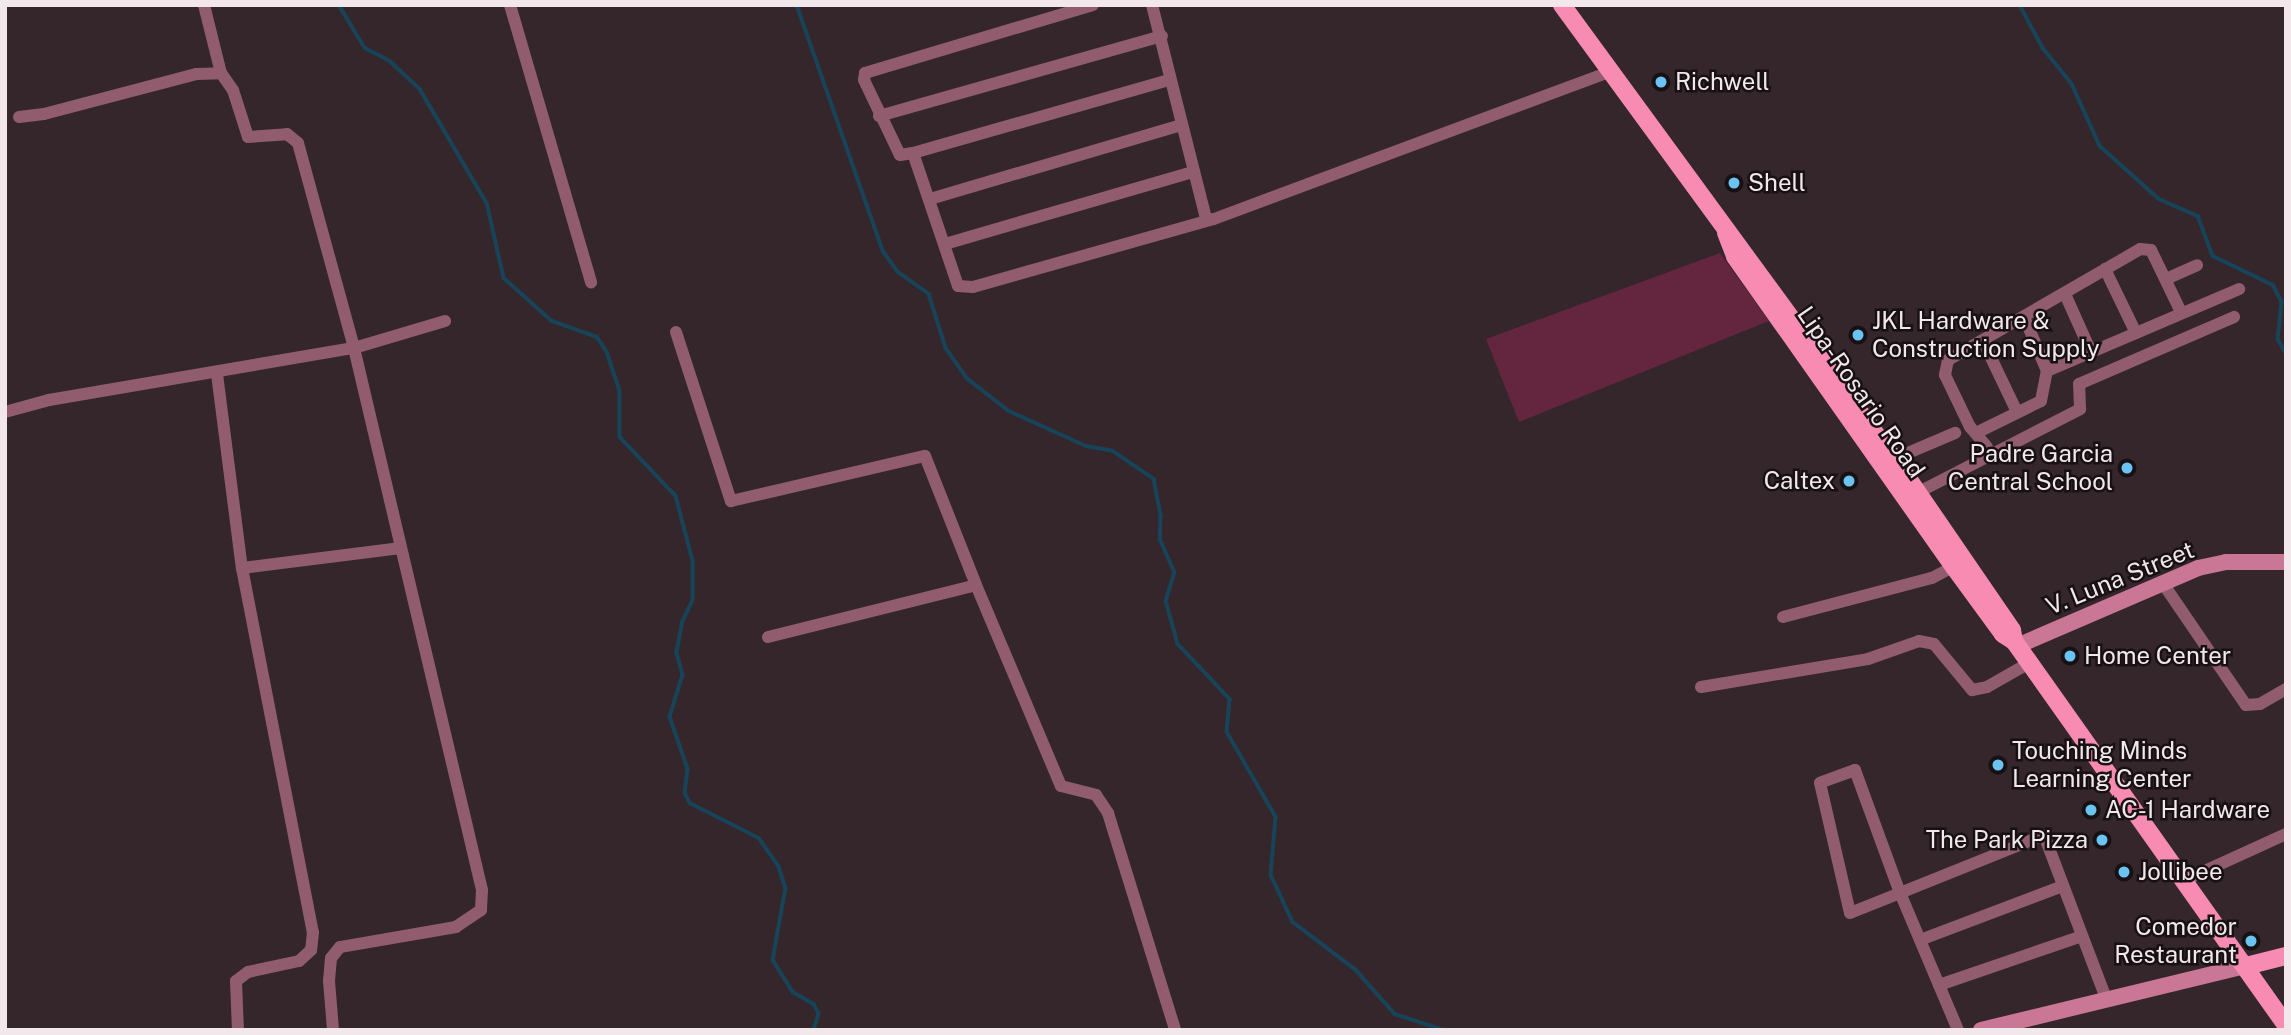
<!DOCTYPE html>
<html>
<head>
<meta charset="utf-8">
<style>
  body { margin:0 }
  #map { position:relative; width:2291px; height:1035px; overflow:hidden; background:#34262b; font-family:"Public Sans",sans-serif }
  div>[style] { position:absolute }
  .green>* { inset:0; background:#64253e }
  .stream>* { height:3.5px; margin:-1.75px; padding:0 1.75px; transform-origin:1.75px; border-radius:1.75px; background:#184459 }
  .street>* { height:12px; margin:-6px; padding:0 6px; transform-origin:6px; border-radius:6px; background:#915d6e }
  .secondary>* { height:16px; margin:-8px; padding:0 8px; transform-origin:8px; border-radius:8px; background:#ca7795 }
  .primary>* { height:18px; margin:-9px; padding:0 9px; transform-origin:9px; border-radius:9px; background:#f78bb2 }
  .dots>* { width:19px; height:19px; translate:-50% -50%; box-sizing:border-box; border:4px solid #181113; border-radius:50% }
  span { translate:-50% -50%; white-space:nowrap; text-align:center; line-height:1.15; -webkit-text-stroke:5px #181113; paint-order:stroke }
  .poi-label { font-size:24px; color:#f2e8eb }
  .left { translate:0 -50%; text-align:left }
  .right { translate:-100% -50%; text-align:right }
  .street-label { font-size:24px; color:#f2e8eb }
  .frame { position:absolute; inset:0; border:7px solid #f2e8eb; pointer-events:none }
</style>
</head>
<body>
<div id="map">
  <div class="green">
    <i style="clip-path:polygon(1720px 253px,1769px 321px,1519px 422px,1486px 339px)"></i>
  </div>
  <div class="stream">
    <i style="left:339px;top:5px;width:50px;rotate:58.8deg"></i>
    <i style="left:365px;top:48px;width:28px;rotate:27deg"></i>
    <i style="left:390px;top:61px;width:41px;rotate:43deg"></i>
    <i style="left:420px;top:89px;width:132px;rotate:59.6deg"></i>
    <i style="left:487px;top:203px;width:77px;rotate:77.2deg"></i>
    <i style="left:504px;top:278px;width:64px;rotate:41.9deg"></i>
    <i style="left:552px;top:321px;width:48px;rotate:19.6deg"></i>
    <i style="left:597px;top:337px;width:18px;rotate:56deg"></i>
    <i style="left:607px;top:352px;width:41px;rotate:71.6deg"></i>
    <i style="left:620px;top:391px;width:46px;rotate:90deg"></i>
    <i style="left:620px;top:437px;width:81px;rotate:46.5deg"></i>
    <i style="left:676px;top:496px;width:67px;rotate:75.3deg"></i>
    <i style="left:693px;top:561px;width:39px;rotate:90deg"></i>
    <i style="left:693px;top:600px;width:23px;rotate:115deg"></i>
    <i style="left:683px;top:621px;width:33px;rotate:101deg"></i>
    <i style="left:677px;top:653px;width:23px;rotate:75deg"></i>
    <i style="left:683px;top:675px;width:44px;rotate:107.2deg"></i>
    <i style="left:670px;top:717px;width:55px;rotate:70.9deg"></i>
    <i style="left:688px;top:769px;width:24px;rotate:97deg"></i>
    <i style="left:685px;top:793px;width:11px;rotate:63deg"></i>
    <i style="left:690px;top:803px;width:77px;rotate:26.9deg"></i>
    <i style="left:759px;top:838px;width:35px;rotate:55deg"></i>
    <i style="left:779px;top:867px;width:22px;rotate:72deg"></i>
    <i style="left:786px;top:888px;width:73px;rotate:100.2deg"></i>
    <i style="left:773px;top:960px;width:38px;rotate:58deg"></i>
    <i style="left:793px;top:992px;width:24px;rotate:30deg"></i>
    <i style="left:814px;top:1004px;width:11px;rotate:63deg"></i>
    <i style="left:819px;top:1014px;width:17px;rotate:107deg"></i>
    <i style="left:797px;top:5px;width:261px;rotate:70.7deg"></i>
    <i style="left:883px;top:251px;width:26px;rotate:54deg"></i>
    <i style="left:898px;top:272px;width:38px;rotate:35deg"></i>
    <i style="left:929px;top:294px;width:57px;rotate:72.5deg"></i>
    <i style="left:946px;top:348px;width:38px;rotate:55deg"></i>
    <i style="left:968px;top:379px;width:52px;rotate:38deg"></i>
    <i style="left:1009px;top:411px;width:85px;rotate:24.4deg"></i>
    <i style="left:1086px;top:446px;width:27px;rotate:10deg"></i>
    <i style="left:1113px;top:451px;width:50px;rotate:34.3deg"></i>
    <i style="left:1154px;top:479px;width:37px;rotate:79deg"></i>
    <i style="left:1161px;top:515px;width:24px;rotate:92deg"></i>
    <i style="left:1160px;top:539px;width:36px;rotate:66deg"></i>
    <i style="left:1175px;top:572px;width:30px;rotate:107deg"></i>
    <i style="left:1166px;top:601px;width:45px;rotate:74.4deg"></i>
    <i style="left:1178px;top:644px;width:76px;rotate:46.6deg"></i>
    <i style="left:1230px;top:699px;width:33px;rotate:95deg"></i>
    <i style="left:1227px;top:732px;width:98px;rotate:60deg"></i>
    <i style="left:1276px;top:817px;width:58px;rotate:94.9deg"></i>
    <i style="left:1271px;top:875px;width:52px;rotate:64.9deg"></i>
    <i style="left:1293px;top:922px;width:79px;rotate:37.3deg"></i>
    <i style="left:1356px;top:970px;width:59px;rotate:48.4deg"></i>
    <i style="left:1395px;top:1014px;width:52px;rotate:18.1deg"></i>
    <i style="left:2020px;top:5px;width:49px;rotate:61.9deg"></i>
    <i style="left:2043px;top:48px;width:46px;rotate:51.1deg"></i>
    <i style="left:2072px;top:84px;width:68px;rotate:65.7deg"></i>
    <i style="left:2100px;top:146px;width:79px;rotate:41.9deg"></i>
    <i style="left:2159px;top:199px;width:43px;rotate:23.6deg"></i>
    <i style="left:2198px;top:216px;width:43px;rotate:69.4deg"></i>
    <i style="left:2213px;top:256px;width:67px;rotate:25.8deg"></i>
    <i style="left:2273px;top:285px;width:19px;rotate:62deg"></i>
    <i style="left:2282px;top:302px;width:37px;rotate:96deg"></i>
    <i style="left:2278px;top:339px;width:16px;rotate:60deg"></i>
  </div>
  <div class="street">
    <i style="left:204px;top:5px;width:70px;rotate:76deg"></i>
    <i style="left:510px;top:5px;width:289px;rotate:73.7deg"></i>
    <i style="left:1093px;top:5px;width:238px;rotate:163.4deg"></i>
    <i style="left:865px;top:73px;width:7px;rotate:98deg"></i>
    <i style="left:864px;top:80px;width:83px;rotate:64.4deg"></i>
    <i style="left:900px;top:155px;width:13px;rotate:-9deg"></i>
    <i style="left:913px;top:153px;width:140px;rotate:71.3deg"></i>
    <i style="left:958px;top:286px;width:15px;rotate:4deg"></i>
    <i style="left:973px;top:287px;width:250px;rotate:-15.8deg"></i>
    <i style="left:1214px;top:219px;width:421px;rotate:-20.4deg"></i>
    <i style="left:1152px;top:5px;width:220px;rotate:75.8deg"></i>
    <i style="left:879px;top:116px;width:294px;rotate:-15.8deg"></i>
    <i style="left:19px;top:117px;width:25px;rotate:-7deg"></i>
    <i style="left:44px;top:114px;width:158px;rotate:-14.7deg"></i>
    <i style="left:197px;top:74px;width:24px;rotate:-2deg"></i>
    <i style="left:221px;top:73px;width:21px;rotate:55deg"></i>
    <i style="left:233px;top:90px;width:49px;rotate:72.3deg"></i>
    <i style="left:248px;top:137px;width:39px;rotate:-4deg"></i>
    <i style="left:287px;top:134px;width:14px;rotate:39deg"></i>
    <i style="left:298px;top:143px;width:213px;rotate:74.7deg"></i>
    <i style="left:354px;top:348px;width:557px;rotate:76.71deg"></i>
    <i style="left:482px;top:890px;width:20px;rotate:93deg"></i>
    <i style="left:481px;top:910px;width:30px;rotate:146deg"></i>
    <i style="left:456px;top:927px;width:118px;rotate:170.2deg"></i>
    <i style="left:340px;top:947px;width:14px;rotate:129deg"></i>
    <i style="left:331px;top:958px;width:23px;rotate:95deg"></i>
    <i style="left:329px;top:981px;width:49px;rotate:85.3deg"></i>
    <i style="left:913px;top:153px;width:267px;rotate:-15.9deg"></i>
    <i style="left:930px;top:199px;width:262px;rotate:-16.4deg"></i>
    <i style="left:945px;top:244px;width:258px;rotate:-16.2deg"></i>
    <i style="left:2105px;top:269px;width:71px;rotate:64.2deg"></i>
    <i style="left:2166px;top:279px;width:34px;rotate:-24deg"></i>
    <i style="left:2065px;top:294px;width:64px;rotate:65.9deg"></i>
    <i style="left:2025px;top:319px;width:56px;rotate:67.1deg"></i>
    <i style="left:676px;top:332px;width:178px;rotate:72deg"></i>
    <i style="left:731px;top:501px;width:199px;rotate:-13.1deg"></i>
    <i style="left:925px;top:456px;width:139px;rotate:68.4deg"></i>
    <i style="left:1983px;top:341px;width:79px;rotate:64.4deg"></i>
    <i style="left:217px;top:374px;width:196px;rotate:82.7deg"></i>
    <i style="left:242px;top:568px;width:371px;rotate:79deg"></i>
    <i style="left:313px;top:932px;width:18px;rotate:96deg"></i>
    <i style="left:311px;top:950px;width:16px;rotate:137deg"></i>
    <i style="left:299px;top:961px;width:52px;rotate:167.8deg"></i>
    <i style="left:248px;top:972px;width:15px;rotate:143deg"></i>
    <i style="left:236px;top:981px;width:49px;rotate:87.7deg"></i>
    <i style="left:5px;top:412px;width:46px;rotate:-15.3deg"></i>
    <i style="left:49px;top:400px;width:309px;rotate:-9.7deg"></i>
    <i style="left:354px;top:348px;width:95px;rotate:-16.5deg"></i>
    <i style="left:1978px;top:432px;width:70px;rotate:-26.2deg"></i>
    <i style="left:2041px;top:401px;width:31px;rotate:-79deg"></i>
    <i style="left:2047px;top:371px;width:209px;rotate:-23.1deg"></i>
    <i style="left:1987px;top:447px;width:26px;rotate:-130deg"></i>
    <i style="left:1970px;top:427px;width:58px;rotate:-115.7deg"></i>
    <i style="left:1945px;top:375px;width:15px;rotate:-79deg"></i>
    <i style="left:1948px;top:360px;width:222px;rotate:-30deg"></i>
    <i style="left:2140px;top:249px;width:11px;rotate:5deg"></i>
    <i style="left:2151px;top:250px;width:69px;rotate:64.2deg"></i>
    <i style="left:1889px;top:461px;width:72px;rotate:-23deg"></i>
    <i style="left:1913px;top:495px;width:188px;rotate:-27.2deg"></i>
    <i style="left:2080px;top:409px;width:25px;rotate:-92deg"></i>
    <i style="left:2079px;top:384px;width:169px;rotate:-23.4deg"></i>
    <i style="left:242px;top:568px;width:160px;rotate:-7.2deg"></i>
    <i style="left:2162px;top:582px;width:149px;rotate:55.7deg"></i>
    <i style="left:2246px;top:705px;width:14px;rotate:-4deg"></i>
    <i style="left:2260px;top:704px;width:30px;rotate:-30deg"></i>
    <i style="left:1783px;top:617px;width:154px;rotate:-14.7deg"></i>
    <i style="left:1932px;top:578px;width:32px;rotate:-28deg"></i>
    <i style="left:768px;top:637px;width:214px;rotate:-14deg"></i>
    <i style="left:976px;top:585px;width:218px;rotate:67.1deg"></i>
    <i style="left:1061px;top:786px;width:36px;rotate:14deg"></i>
    <i style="left:1096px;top:795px;width:22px;rotate:56deg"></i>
    <i style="left:1108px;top:813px;width:227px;rotate:72.8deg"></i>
    <i style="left:1701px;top:687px;width:169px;rotate:-9.5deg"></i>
    <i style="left:1868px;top:659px;width:54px;rotate:-19.4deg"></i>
    <i style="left:1919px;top:641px;width:15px;rotate:11deg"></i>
    <i style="left:1934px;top:644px;width:60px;rotate:50.4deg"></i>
    <i style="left:1972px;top:690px;width:15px;rotate:-11deg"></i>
    <i style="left:1987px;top:687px;width:48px;rotate:-29.7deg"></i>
    <i style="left:2185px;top:880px;width:111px;rotate:-24.5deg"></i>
    <i style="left:1920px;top:940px;width:153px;rotate:-20.7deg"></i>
    <i style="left:1939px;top:985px;width:151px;rotate:-18.9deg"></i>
    <i style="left:1958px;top:1030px;width:149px;rotate:-112.9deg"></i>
    <i style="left:1900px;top:893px;width:131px;rotate:-110.1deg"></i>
    <i style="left:1855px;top:770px;width:37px;rotate:160deg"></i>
    <i style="left:1820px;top:783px;width:133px;rotate:77deg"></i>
    <i style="left:1850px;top:913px;width:54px;rotate:-21.8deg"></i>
    <i style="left:1900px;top:893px;width:155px;rotate:-21.9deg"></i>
    <i style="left:2044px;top:835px;width:174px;rotate:69.2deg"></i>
  </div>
  <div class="secondary">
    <i style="left:2017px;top:646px;width:197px;rotate:-23.3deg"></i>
    <i style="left:2198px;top:568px;width:29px;rotate:-12deg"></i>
    <i style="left:2226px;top:562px;width:60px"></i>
    <i style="left:1981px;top:1030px;width:273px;rotate:-13.6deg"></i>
  </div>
  <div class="primary">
    <i style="left:1562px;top:5px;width:581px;rotate:53.82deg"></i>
    <i style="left:1905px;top:474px;width:189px;rotate:55.6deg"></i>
    <i style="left:2012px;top:630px;width:11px;rotate:80deg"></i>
    <i style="left:2014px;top:641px;width:13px;rotate:-148deg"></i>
    <i style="left:2003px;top:634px;width:83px;rotate:-126.2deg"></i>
    <i style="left:1954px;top:567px;width:380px;rotate:-125.2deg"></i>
    <i style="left:1735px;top:256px;width:25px;rotate:-111deg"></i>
    <i style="left:2014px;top:641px;width:471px;rotate:54.7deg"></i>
    <i style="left:2246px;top:966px;width:41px;rotate:-14deg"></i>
  </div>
  <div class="dots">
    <i style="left:1661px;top:82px;background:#6bc3f2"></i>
    <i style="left:1734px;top:183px;background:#6bc3f2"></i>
    <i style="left:1858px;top:335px;background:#6bc3f2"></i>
    <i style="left:2127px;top:468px;background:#6bc3f2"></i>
    <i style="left:1849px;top:481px;background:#6bc3f2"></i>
    <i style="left:2070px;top:656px;background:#6bc3f2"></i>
    <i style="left:1998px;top:765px;background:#6bc3f2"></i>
    <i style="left:2091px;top:810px;background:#6bc3f2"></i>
    <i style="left:2102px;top:840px;background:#6bc3f2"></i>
    <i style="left:2124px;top:872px;background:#6bc3f2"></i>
    <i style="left:2251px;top:941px;background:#6bc3f2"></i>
  </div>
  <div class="poi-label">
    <span class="left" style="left:1675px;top:82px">Richwell</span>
    <span class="left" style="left:1748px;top:183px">Shell</span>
    <span class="left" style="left:1872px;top:335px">JKL Hardware &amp;<br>Construction Supply</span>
    <span class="right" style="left:2113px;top:468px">Padre Garcia<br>Central School</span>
    <span class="right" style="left:1835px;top:481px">Caltex</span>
    <span class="left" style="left:2084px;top:656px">Home Center</span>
    <span class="left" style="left:2012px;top:765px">Touching Minds<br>Learning Center</span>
    <span class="left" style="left:2105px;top:810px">AC-1 Hardware</span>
    <span class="right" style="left:2088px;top:840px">The Park Pizza</span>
    <span class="left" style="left:2138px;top:872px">Jollibee</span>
    <span class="right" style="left:2237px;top:941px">Comedor<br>Restaurant</span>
  </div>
  <div class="street-label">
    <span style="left:1861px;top:392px;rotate:55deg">Lipa-Rosario Road</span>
    <span style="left:2120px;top:578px;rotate:-22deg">V. Luna Street</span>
  </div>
  <div class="frame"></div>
</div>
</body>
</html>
